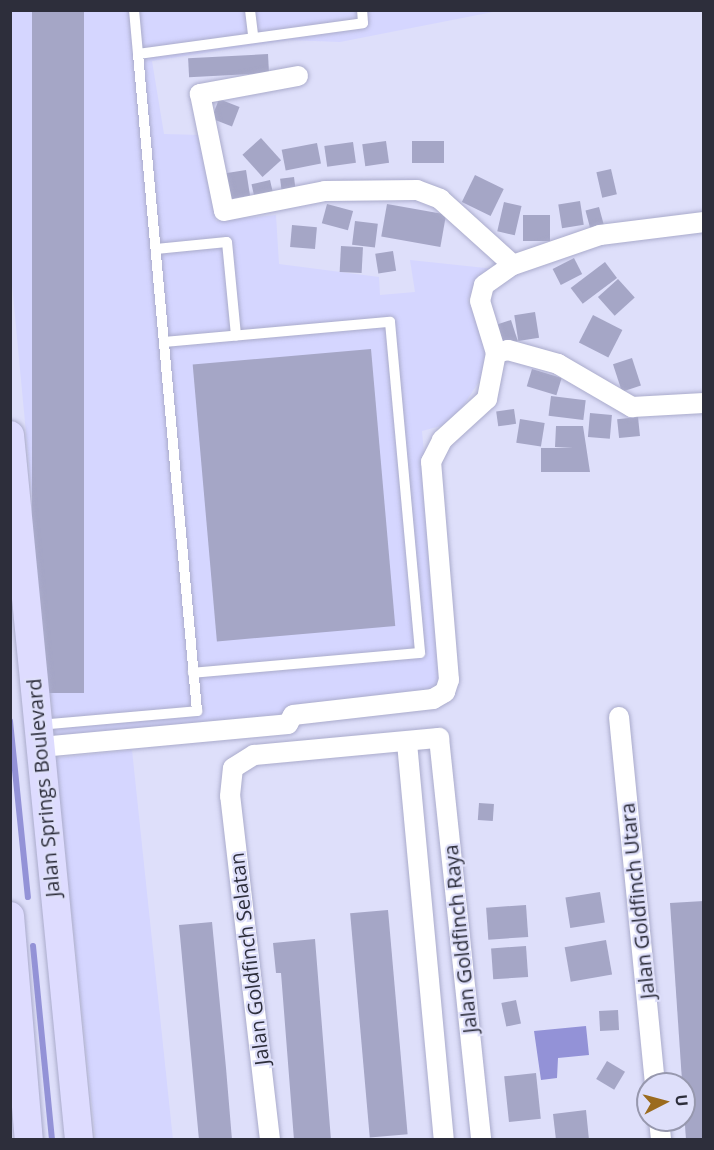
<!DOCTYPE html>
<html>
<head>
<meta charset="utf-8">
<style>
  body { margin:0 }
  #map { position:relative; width:714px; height:1150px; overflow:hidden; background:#dedffa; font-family:"Open Sans",sans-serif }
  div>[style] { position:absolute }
  .built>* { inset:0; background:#d5d6ff; transform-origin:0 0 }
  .water>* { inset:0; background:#9392d7 }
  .stream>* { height:6px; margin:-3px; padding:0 3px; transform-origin:3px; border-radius:3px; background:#9392d7 }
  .building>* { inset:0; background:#a5a6c6; transform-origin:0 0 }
  .roads { filter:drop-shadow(0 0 2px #aaabcb) drop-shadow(0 0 2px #aaabcb) }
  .service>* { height:10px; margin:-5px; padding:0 5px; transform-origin:5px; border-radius:5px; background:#fff }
  .minor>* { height:20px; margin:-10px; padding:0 10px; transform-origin:10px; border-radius:10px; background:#fff }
  .secondary>* { height:28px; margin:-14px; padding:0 14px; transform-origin:14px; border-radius:14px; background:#dedcff }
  span { translate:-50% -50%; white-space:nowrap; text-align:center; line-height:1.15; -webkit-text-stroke:4.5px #dedffa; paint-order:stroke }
  .street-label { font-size:20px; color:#2d2e3b }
  .frame { position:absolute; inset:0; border:12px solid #2d2e3b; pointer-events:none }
  .north { position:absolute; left:636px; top:1072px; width:60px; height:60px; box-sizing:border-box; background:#dedffa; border:2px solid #9798ae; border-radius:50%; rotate:84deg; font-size:16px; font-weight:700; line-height:24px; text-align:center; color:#2d2e3b }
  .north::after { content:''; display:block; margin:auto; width:21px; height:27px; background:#9b6b1e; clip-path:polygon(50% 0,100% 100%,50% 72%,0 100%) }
</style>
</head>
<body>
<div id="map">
  <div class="built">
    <i style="clip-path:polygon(10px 11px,498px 11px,340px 42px,289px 40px,152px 61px,164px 134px,201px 135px,216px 221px,276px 215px,279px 264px,379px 277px,380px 295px,415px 292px,410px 260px,495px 269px,474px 285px,468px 300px,486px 347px,482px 377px,452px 423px,422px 431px,444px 677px,430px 694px,280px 719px,55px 740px,11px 274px)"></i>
    <i style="left:132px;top:750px;width:391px;height:77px;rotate:84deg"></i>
  </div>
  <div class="water">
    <i style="clip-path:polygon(586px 1026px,589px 1055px,558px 1058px,557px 1078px,541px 1080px,534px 1031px)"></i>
  </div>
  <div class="stream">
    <i style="left:10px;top:721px;width:177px;rotate:84.2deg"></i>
    <i style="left:33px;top:946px;width:195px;rotate:84.4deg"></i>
  </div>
  <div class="building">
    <i style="left:32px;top:10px;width:52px;height:683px"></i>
    <i style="left:268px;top:54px;width:19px;height:80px;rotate:87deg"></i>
    <i style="left:219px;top:99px;width:22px;height:21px;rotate:21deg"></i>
    <i style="left:261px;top:138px;width:30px;height:25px;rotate:48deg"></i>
    <i style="left:386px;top:141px;width:22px;height:24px;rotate:82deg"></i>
    <i style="left:444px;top:141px;width:22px;height:32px;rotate:90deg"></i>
    <i style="left:353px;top:142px;width:21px;height:29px;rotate:82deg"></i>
    <i style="left:317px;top:143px;width:21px;height:36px;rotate:79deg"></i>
    <i style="left:611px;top:169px;width:26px;height:15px;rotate:77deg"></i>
    <i style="left:246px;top:170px;width:26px;height:27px;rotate:81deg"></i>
    <i style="left:475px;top:175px;width:32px;height:30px;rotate:26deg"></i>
    <i style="left:294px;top:177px;width:16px;height:14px;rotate:83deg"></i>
    <i style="left:270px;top:180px;width:17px;height:19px;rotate:77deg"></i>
    <i style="left:580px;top:201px;width:24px;height:22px;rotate:81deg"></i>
    <i style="left:504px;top:202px;width:18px;height:30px;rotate:13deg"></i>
    <i style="left:327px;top:204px;width:27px;height:20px;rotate:15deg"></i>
    <i style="left:387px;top:204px;width:60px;height:33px;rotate:10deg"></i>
    <i style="left:599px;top:207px;width:20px;height:14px;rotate:75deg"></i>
    <i style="left:523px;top:215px;width:27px;height:26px"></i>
    <i style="left:355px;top:221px;width:23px;height:24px;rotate:7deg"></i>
    <i style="left:292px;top:225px;width:25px;height:22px;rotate:5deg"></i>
    <i style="left:341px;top:246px;width:22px;height:26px;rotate:3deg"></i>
    <i style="left:393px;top:251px;width:20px;height:18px;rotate:81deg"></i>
    <i style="left:574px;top:258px;width:18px;height:24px;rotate:63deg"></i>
    <i style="left:605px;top:262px;width:20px;height:43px;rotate:53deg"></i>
    <i style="left:618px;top:279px;width:25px;height:27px;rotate:48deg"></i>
    <i style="left:535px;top:312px;width:26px;height:21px;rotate:81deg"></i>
    <i style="left:593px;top:315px;width:33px;height:31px;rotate:27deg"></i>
    <i style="left:511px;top:320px;width:22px;height:18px;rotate:72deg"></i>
    <i style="left:371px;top:349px;width:278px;height:179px;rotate:85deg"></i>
    <i style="left:632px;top:358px;width:29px;height:20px;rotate:72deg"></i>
    <i style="left:532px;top:369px;width:31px;height:18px;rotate:17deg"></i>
    <i style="left:551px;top:396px;width:35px;height:20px;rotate:7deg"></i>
    <i style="left:514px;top:409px;width:15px;height:18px;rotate:82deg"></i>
    <i style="left:590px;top:413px;width:22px;height:24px;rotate:5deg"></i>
    <i style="left:638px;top:417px;width:19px;height:21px;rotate:84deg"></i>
    <i style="left:520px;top:419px;width:25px;height:24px;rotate:9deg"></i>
    <i style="clip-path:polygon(556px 426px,583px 426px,590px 472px,541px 472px,541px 448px,573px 448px,555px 447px)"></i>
    <i style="left:479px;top:803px;width:15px;height:17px;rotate:4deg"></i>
    <i style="left:600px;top:892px;width:31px;height:35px;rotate:81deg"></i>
    <i style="clip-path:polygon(704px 901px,704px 1140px,686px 1140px,670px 903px)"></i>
    <i style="left:526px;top:905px;width:32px;height:40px;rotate:86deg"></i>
    <i style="left:388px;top:910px;width:225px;height:38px;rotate:85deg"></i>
    <i style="clip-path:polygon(212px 922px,226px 1068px,232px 1140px,199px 1140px,196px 1108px,179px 925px)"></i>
    <i style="clip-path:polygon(315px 939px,331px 1140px,294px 1140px,281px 973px,276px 973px,273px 943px)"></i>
    <i style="left:606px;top:940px;width:35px;height:42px;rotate:80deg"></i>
    <i style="left:526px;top:946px;width:31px;height:35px;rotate:86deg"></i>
    <i style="left:516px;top:1000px;width:24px;height:15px;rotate:78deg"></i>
    <i style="left:618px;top:1010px;width:20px;height:19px;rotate:87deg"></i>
    <i style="left:607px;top:1061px;width:21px;height:21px;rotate:31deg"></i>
    <i style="left:536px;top:1073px;width:46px;height:32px;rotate:84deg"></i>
    <i style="clip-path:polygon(586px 1110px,589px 1140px,556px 1140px,553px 1114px)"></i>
  </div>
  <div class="roads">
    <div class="service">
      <i style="left:134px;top:10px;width:44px;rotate:84.8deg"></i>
      <i style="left:138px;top:54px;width:227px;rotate:-7.8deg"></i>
      <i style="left:363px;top:23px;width:13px;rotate:-94deg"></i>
      <i style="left:250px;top:10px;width:26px;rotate:83deg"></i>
      <i style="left:156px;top:249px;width:71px;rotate:-5.6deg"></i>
      <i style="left:227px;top:242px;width:94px;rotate:84.5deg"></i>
      <i style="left:164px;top:342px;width:227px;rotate:-5.1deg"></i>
      <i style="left:390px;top:322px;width:332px;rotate:84.8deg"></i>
      <i style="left:420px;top:653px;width:228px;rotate:175deg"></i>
      <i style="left:38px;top:725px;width:160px;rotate:-5deg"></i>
      <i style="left:197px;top:711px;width:660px;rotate:-95.13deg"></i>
    </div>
    <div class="minor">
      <i style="left:298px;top:76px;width:100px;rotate:169.6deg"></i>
      <i style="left:200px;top:94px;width:119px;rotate:78.4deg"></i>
      <i style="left:224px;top:211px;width:103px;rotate:-11.2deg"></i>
      <i style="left:325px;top:191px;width:92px;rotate:-0.6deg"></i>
      <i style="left:417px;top:190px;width:25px;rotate:21deg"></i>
      <i style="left:440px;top:199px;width:98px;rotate:42.1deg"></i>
      <i style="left:496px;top:353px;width:12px;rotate:-14deg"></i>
      <i style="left:508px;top:350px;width:52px;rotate:15.6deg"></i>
      <i style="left:558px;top:364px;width:86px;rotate:30.2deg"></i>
      <i style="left:632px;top:407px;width:72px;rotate:-3.2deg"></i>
      <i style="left:619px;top:717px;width:369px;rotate:84.4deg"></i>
      <i style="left:407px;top:743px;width:399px;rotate:84.7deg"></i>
      <i style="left:41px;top:747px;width:248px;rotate:-5.3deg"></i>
      <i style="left:288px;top:724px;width:10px;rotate:-61deg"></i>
      <i style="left:293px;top:715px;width:141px;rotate:-6.5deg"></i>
      <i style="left:433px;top:699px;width:14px;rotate:-30deg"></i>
      <i style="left:445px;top:692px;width:13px;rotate:-72deg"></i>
      <i style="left:449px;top:680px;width:219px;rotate:-94.7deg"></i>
      <i style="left:431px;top:462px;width:25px;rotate:-63deg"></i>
      <i style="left:442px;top:440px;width:61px;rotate:-42.3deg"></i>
      <i style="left:487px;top:399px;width:47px;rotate:-78.9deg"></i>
      <i style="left:496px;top:353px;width:54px;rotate:-107.1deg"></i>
      <i style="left:480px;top:301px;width:16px;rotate:-76deg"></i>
      <i style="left:484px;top:285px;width:35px;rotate:-35deg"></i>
      <i style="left:513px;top:265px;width:92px;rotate:-19deg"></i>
      <i style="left:600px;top:235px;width:105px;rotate:-7.1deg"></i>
      <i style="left:659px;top:1120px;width:20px;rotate:84deg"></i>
      <i style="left:270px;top:1140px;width:346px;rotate:-96.6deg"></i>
      <i style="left:230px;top:796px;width:28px;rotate:-84deg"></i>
      <i style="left:233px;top:768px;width:25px;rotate:-32deg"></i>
      <i style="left:254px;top:755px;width:186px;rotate:-5.3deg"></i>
      <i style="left:439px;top:738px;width:404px;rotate:84deg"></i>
    </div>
    <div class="secondary">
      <i style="left:10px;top:435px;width:708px;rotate:84.41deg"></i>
      <i style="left:10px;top:916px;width:225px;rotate:85.2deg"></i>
    </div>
  </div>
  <div class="street-label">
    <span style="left:43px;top:788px;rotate:-95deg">Jalan Springs Boulevard</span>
    <span style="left:637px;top:901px;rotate:-96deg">Jalan Goldfinch Utara</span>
    <span style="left:460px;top:939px;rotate:-96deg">Jalan Goldfinch Raya</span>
    <span style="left:249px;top:959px;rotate:-97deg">Jalan Goldfinch Selatan</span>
  </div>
  <div class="frame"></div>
  <div class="north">U</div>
</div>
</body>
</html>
